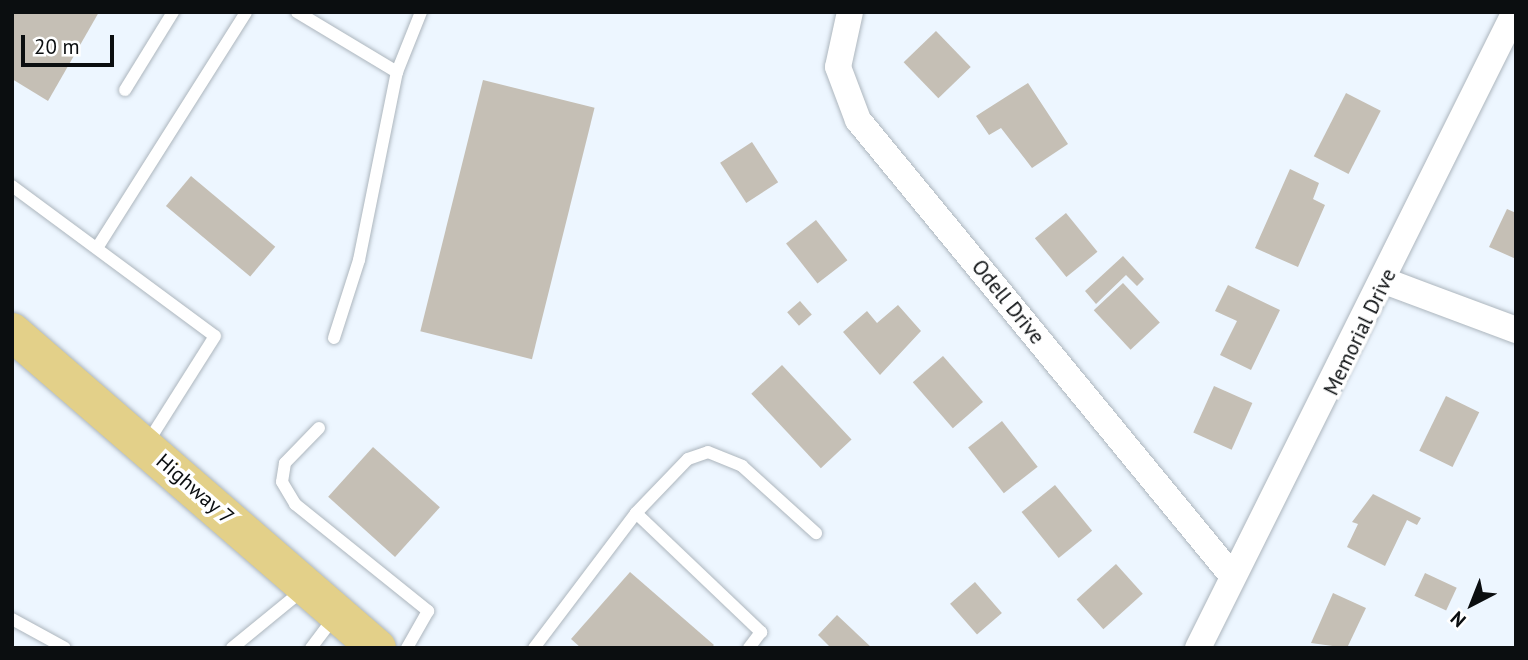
<!DOCTYPE html>
<html>
<head>
<meta charset="utf-8">
<style>
  body { margin:0 }
  #map { position:relative; width:1528px; height:660px; overflow:hidden; background:#edf6ff; font-family:"PT Sans",sans-serif }
  div>[style] { position:absolute }
  .building>* { inset:0; background:#c5bfb5; transform-origin:0 0 }
  .roads { filter:drop-shadow(0 0 2px #adb6be) drop-shadow(0 0 2px #adb6be) }
  .lane>* { height:12px; margin:-6px; padding:0 6px; transform-origin:6px; border-radius:6px; background:#fff }
  .street>* { height:26px; margin:-13px; padding:0 13px; transform-origin:13px; border-radius:13px; background:#fff }
  .primary>* { height:38px; margin:-19px; padding:0 19px; transform-origin:19px; border-radius:19px; background:#e3d089 }
  span { translate:-50% -50%; white-space:nowrap; text-align:center; line-height:1.15; -webkit-text-stroke:7px #fff; paint-order:stroke }
  .street-label { font-size:21px; color:#0b0e10 }
  .frame { position:absolute; inset:0; border:14px solid #0b0e10; pointer-events:none }
  .north { position:absolute; left:1437px; top:569px; width:70px; height:70px; -webkit-text-stroke:5px #fff; paint-order:stroke; rotate:222deg; font-size:19px; font-weight:700; line-height:28px; text-align:center; color:#0b0e10 }
  .north::after { content:''; display:block; margin:auto; width:24px; height:32px; background:#0b0e10; clip-path:polygon(50% 0,100% 100%,50% 72%,0 100%) }
  .scale { position:absolute; left:21px; top:35px; width:93px; height:32px; box-sizing:border-box; border:4px solid #0b0e10; border-top:0; padding-left:9px; font-size:21px; line-height:24px; white-space:nowrap; color:#0b0e10; -webkit-text-stroke:5px #fff; paint-order:stroke }
</style>
</head>
<body>
<div id="map">
  <div class="building">
    <i style="clip-path:polygon(12px 12px,99px 12px,48px 101px,12px 79px)"></i>
    <i style="left:936px;top:31px;width:50px;height:45px;rotate:46deg"></i>
    <i style="left:483px;top:80px;width:115px;height:259px;rotate:14deg"></i>
    <i style="clip-path:polygon(1028px 83px,1068px 144px,1032px 168px,1001px 128px,989px 135px,976px 116px)"></i>
    <i style="left:1346px;top:93px;width:39px;height:71px;rotate:27deg"></i>
    <i style="left:752px;top:142px;width:48px;height:38px;rotate:57deg"></i>
    <i style="clip-path:polygon(1290px 169px,1319px 183px,1313px 199px,1325px 205px,1298px 267px,1255px 248px)"></i>
    <i style="left:191px;top:176px;width:110px;height:39px;rotate:40deg"></i>
    <i style="clip-path:polygon(1507px 209px,1516px 213px,1516px 259px,1489px 247px)"></i>
    <i style="left:1066px;top:213px;width:50px;height:40px;rotate:51deg"></i>
    <i style="left:816px;top:220px;width:51px;height:38px;rotate:52deg"></i>
    <i style="clip-path:polygon(1123px 256px,1144px 279px,1137px 286px,1126px 275px,1096px 304px,1085px 291px)"></i>
    <i style="left:1123px;top:283px;width:54px;height:40px;rotate:47deg"></i>
    <i style="clip-path:polygon(1228px 285px,1280px 310px,1251px 370px,1220px 355px,1237px 321px,1215px 311px)"></i>
    <i style="left:800px;top:301px;width:18px;height:17px;rotate:49deg"></i>
    <i style="clip-path:polygon(898px 305px,921px 331px,880px 375px,843px 332px,867px 311px,877px 323px)"></i>
    <i style="left:943px;top:356px;width:61px;height:40px;rotate:49deg"></i>
    <i style="left:782px;top:365px;width:102px;height:42px;rotate:47deg"></i>
    <i style="left:1214px;top:386px;width:42px;height:51px;rotate:24deg"></i>
    <i style="left:1446px;top:396px;width:37px;height:61px;rotate:26deg"></i>
    <i style="left:1002px;top:421px;width:58px;height:43px;rotate:52deg"></i>
    <i style="left:373px;top:447px;width:90px;height:67px;rotate:42deg"></i>
    <i style="left:1055px;top:485px;width:59px;height:43px;rotate:51deg"></i>
    <i style="clip-path:polygon(1373px 494px,1421px 518px,1417px 525px,1407px 520px,1385px 566px,1347px 547px,1358px 524px,1352px 522px)"></i>
    <i style="left:1116px;top:564px;width:40px;height:53px;rotate:48deg"></i>
    <i style="clip-path:polygon(630px 572px,714px 645px,711px 648px,581px 648px,571px 639px)"></i>
    <i style="left:1425px;top:573px;width:35px;height:25px;rotate:25deg"></i>
    <i style="left:975px;top:582px;width:41px;height:33px;rotate:49deg"></i>
    <i style="clip-path:polygon(1333px 593px,1366px 608px,1347px 648px,1311px 643px)"></i>
    <i style="clip-path:polygon(837px 615px,872px 648px,831px 648px,818px 635px)"></i>
  </div>
  <div class="roads">
    <div class="lane">
      <i style="left:297px;top:12px;width:117px;rotate:31deg"></i>
      <i style="left:397px;top:72px;width:65px;rotate:-68.2deg"></i>
      <i style="left:125px;top:90px;width:92px;rotate:-58.4deg"></i>
      <i style="left:12px;top:186px;width:252px;rotate:36.5deg"></i>
      <i style="left:215px;top:336px;width:125px;rotate:122.3deg"></i>
      <i style="left:97px;top:248px;width:279px;rotate:-57.7deg"></i>
      <i style="left:334px;top:338px;width:82px;rotate:-72.2deg"></i>
      <i style="left:359px;top:260px;width:192px;rotate:-78.6deg"></i>
      <i style="left:319px;top:428px;width:49px;rotate:134.2deg"></i>
      <i style="left:285px;top:463px;width:19px;rotate:99deg"></i>
      <i style="left:282px;top:482px;width:26px;rotate:59deg"></i>
      <i style="left:295px;top:504px;width:171px;rotate:38.8deg"></i>
      <i style="left:428px;top:611px;width:43px;rotate:119.6deg"></i>
      <i style="left:636px;top:513px;width:75px;rotate:-46.1deg"></i>
      <i style="left:688px;top:459px;width:21px;rotate:-19deg"></i>
      <i style="left:708px;top:452px;width:37px;rotate:22deg"></i>
      <i style="left:742px;top:466px;width:100px;rotate:42.2deg"></i>
      <i style="left:12px;top:619px;width:60px;rotate:28.7deg"></i>
      <i style="left:232px;top:648px;width:93px;rotate:-39.3deg"></i>
      <i style="left:311px;top:648px;width:40px;rotate:-53deg"></i>
      <i style="left:534px;top:648px;width:169px;rotate:-52.9deg"></i>
      <i style="left:636px;top:513px;width:173px;rotate:43.6deg"></i>
      <i style="left:761px;top:632px;width:20px;rotate:127deg"></i>
    </div>
    <div class="street">
      <i style="left:850px;top:12px;width:56px;rotate:102.3deg"></i>
      <i style="left:838px;top:67px;width:57px;rotate:69.3deg"></i>
      <i style="left:858px;top:120px;width:586px;rotate:50.61deg"></i>
      <i style="left:1385px;top:281px;width:140px;rotate:20.5deg"></i>
      <i style="left:1198px;top:648px;width:711px;rotate:-63.51deg"></i>
    </div>
    <div class="primary">
      <i style="left:12px;top:332px;width:483px;rotate:40.9deg"></i>
    </div>
  </div>
  <div class="street-label">
    <span style="left:1008px;top:302px;rotate:51deg">Odell Drive</span>
    <span style="left:1360px;top:332px;rotate:-64deg">Memorial Drive</span>
    <span style="left:195px;top:489px;rotate:41deg">Highway 7</span>
  </div>
  <div class="frame"></div>
  <div class="north">N</div>
  <div class="scale">20 m</div>
</div>
</body>
</html>
